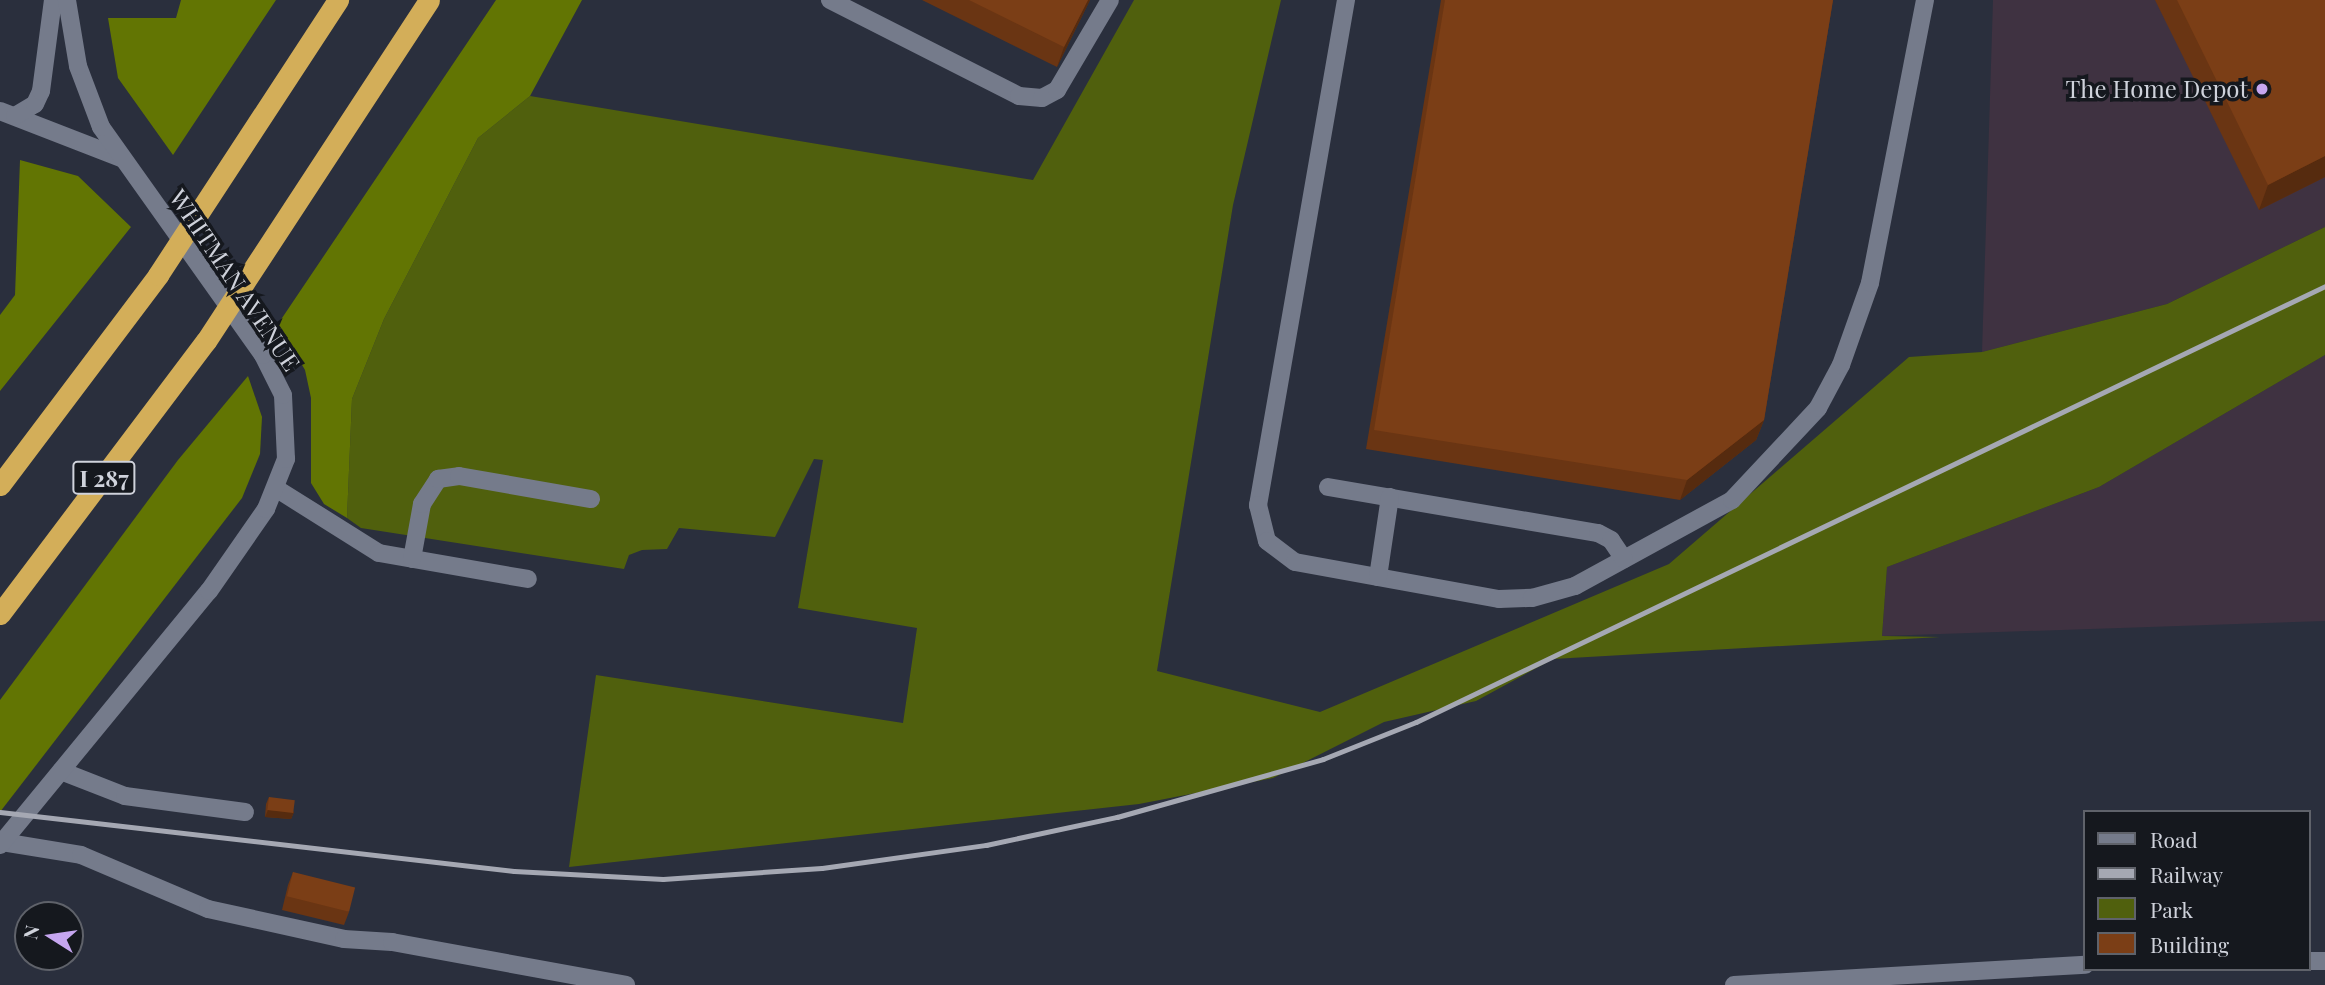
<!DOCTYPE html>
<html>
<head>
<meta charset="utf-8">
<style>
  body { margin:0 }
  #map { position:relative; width:2325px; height:985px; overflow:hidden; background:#2a2f3d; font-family:"Playfair Display",serif }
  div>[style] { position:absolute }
  .commercial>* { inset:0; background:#3f3241 }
  .green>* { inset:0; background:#50600d }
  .forest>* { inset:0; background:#627503 }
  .minor>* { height:18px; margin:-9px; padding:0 9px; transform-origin:9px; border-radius:9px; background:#757b8b }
  .highway>* { height:21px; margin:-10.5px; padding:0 10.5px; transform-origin:10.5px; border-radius:10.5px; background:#d3ae59 }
  .rail>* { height:5px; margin:-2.5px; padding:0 2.5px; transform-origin:2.5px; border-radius:2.5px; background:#a5a8b3 }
  .wall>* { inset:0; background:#6a3513 }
  .shaded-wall>* { inset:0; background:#562b0f }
  .building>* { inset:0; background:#7b3e16; transform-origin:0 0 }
  .dots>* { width:19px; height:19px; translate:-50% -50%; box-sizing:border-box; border:4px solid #15181e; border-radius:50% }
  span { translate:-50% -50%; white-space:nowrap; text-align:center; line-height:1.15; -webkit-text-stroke:7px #15181e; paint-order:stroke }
  .shield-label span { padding:2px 5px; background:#15181e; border:2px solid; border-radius:5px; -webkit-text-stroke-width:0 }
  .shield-label { font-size:23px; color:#cfd2db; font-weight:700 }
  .poi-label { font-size:24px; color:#cfd2db }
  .right { translate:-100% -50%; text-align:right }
  .street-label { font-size:24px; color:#cfd2db }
  .legend { position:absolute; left:2083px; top:810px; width:228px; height:161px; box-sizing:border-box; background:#15181e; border:2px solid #5f626a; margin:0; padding:9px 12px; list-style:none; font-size:21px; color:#cfd2db }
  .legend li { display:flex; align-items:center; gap:14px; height:35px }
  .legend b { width:35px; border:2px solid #5f626a }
  .north { position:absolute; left:14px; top:901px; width:70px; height:70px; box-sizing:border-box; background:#15181e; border:2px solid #5f626a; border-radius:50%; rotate:282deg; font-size:19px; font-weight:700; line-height:28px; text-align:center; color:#cfd2db }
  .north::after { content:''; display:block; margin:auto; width:24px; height:32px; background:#c6a6f0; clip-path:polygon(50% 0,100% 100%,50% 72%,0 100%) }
</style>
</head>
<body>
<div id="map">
  <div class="commercial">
    <i style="clip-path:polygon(1993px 0,2325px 0,2325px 227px,2167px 304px,1982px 352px)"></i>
    <i style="clip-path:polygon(2325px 355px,2325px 621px,1882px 636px,1887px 567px,2099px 487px)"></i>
  </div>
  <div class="green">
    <i style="clip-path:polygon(1134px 0,1281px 0,1233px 205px,1157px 671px,1320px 712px,1669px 564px,1909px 357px,1982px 352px,2167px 304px,2325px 227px,2325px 355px,2099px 487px,1887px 567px,1882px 636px,1940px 637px,1553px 659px,1476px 701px,1384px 722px,1273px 778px,1139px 804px,569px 867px,596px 675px,903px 723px,917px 628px,798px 608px,823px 460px,814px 459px,775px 537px,679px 528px,667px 549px,642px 550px,629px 555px,624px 569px,361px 528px,347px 518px,352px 399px,384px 319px,478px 138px,530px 96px,1033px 180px)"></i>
  </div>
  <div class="forest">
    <i style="clip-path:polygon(181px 0,276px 0,173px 155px,118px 78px,108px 18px,176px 18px)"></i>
    <i style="clip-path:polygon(496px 0,582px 0,530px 96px,478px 138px,384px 319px,352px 399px,347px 518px,324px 504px,311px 483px,311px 398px,305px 370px,278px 324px)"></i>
    <i style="clip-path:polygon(20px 160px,78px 176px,131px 227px,0 391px,0 315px,15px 295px)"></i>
    <i style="clip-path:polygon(248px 376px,262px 417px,260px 454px,242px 498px,0 812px,0 700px,178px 460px)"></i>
  </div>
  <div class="minor">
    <i style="left:830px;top:0;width:212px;rotate:26.9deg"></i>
    <i style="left:1019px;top:96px;width:23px;rotate:5deg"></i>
    <i style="left:1042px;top:98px;width:17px;rotate:-28deg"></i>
    <i style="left:1057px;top:90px;width:104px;rotate:-59.5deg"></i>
    <i style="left:1346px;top:0;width:513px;rotate:99.88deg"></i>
    <i style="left:1258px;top:505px;width:37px;rotate:76deg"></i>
    <i style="left:1267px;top:541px;width:35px;rotate:37deg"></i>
    <i style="left:1295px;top:562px;width:207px;rotate:10.3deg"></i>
    <i style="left:1499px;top:599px;width:33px;rotate:-2deg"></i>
    <i style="left:1532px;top:598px;width:45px;rotate:-15.6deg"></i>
    <i style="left:1575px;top:586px;width:179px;rotate:-28.7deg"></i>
    <i style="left:1732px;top:500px;width:126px;rotate:-46.9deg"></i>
    <i style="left:1818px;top:408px;width:49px;rotate:-61.9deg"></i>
    <i style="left:1841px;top:365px;width:87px;rotate:-70.5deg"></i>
    <i style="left:1870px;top:283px;width:288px;rotate:-79deg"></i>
    <i style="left:0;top:111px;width:130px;rotate:21.2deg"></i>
    <i style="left:15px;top:116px;width:23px;rotate:-31deg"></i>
    <i style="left:35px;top:104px;width:14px;rotate:-65deg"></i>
    <i style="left:41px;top:91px;width:92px;rotate:-82.5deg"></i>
    <i style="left:1328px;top:487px;width:274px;rotate:9.7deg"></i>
    <i style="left:1598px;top:533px;width:15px;rotate:28deg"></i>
    <i style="left:1611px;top:540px;width:23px;rotate:56deg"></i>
    <i style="left:277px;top:489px;width:120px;rotate:32.1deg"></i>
    <i style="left:379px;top:553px;width:151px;rotate:9.9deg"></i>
    <i style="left:412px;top:559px;width:56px;rotate:-79.7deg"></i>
    <i style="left:422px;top:504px;width:30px;rotate:-57deg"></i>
    <i style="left:438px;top:479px;width:21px;rotate:-8deg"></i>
    <i style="left:459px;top:476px;width:134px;rotate:9.9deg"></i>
    <i style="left:1378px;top:577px;width:81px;rotate:-81.5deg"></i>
    <i style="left:61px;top:771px;width:69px;rotate:21.3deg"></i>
    <i style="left:125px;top:796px;width:121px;rotate:7.6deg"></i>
    <i style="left:2px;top:842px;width:80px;rotate:9.3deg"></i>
    <i style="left:81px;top:855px;width:138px;rotate:23deg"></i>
    <i style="left:208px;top:909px;width:139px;rotate:12.4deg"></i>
    <i style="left:344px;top:939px;width:48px;rotate:3.6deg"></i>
    <i style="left:392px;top:942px;width:238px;rotate:10.4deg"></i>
    <i style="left:0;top:845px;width:329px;rotate:-50.6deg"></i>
    <i style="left:209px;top:591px;width:100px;rotate:-55.2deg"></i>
    <i style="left:266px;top:509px;width:54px;rotate:-68.2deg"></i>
    <i style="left:286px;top:459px;width:64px;rotate:-92.7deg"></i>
    <i style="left:283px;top:395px;width:45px;rotate:-116.6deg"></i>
    <i style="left:263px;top:355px;width:280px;rotate:-125.4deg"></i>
    <i style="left:101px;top:127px;width:65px;rotate:-110.7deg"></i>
    <i style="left:78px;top:66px;width:67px;rotate:-99.5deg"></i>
    <i style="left:2309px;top:961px;width:16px"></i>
    <i style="left:1734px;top:985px;width:352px;rotate:-3.3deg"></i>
  </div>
  <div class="highway">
    <i style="left:0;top:485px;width:263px;rotate:-53deg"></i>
    <i style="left:158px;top:275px;width:329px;rotate:-56.8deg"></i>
    <i style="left:0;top:614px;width:342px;rotate:-53deg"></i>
    <i style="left:206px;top:341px;width:407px;rotate:-56.8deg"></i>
  </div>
  <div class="rail">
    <i style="left:0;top:812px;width:517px;rotate:6.55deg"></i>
    <i style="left:514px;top:871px;width:149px;rotate:3.1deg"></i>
    <i style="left:663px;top:879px;width:159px;rotate:-4deg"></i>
    <i style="left:822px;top:868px;width:166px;rotate:-8deg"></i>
    <i style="left:986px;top:845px;width:134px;rotate:-12.1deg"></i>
    <i style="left:1117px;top:817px;width:214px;rotate:-15.7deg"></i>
    <i style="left:1323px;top:759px;width:100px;rotate:-21.7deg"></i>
    <i style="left:1416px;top:722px;width:1008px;rotate:-25.62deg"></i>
  </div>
  <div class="wall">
    <i style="clip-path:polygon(922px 0,1090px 0,1057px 67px)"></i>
    <i style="clip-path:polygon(1441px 0,1833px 0,1764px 420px,1756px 440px,1680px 500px,1366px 449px)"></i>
    <i style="clip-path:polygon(2155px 0,2325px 0,2325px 177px,2259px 210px)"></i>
    <i style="clip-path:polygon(269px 797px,294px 812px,291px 819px,265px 817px,266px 804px)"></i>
    <i style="clip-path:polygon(293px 872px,349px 912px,344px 925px,282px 910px,288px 885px)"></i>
  </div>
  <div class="shaded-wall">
    <i style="clip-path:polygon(1088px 0,1090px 0,1057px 67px,1064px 47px)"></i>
    <i style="clip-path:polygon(2325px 156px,2325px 177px,2259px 210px,2268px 185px)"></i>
    <i style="clip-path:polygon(1764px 420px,1756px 440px,1680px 500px,1687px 480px)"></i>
    <i style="clip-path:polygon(268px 810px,294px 812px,291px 819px,265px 817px)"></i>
  </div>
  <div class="building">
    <i style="clip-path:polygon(969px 0,1088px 0,1064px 47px)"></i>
    <i style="clip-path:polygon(1445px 0,1833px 0,1764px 420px,1687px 480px,1374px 430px)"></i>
    <i style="clip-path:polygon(2177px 0,2325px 0,2325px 156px,2268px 185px)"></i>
    <i style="left:269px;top:797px;width:26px;height:13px;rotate:7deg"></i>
    <i style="left:293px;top:872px;width:64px;height:25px;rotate:14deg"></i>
  </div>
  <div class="dots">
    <i style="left:2262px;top:89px;background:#c6a6f0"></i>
  </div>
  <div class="shield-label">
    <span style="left:104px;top:478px">I 287</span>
  </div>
  <div class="poi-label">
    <span class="right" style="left:2248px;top:89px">The Home Depot</span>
  </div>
  <div class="street-label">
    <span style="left:235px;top:280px;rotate:56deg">WHITMAN AVENUE</span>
  </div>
  <ul class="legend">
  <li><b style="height:9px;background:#757b8b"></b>Road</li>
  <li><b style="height:9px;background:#a5a8b3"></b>Railway</li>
  <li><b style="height:19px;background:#50600d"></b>Park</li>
  <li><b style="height:19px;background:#7b3e16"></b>Building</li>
  </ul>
  <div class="north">N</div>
</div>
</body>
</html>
